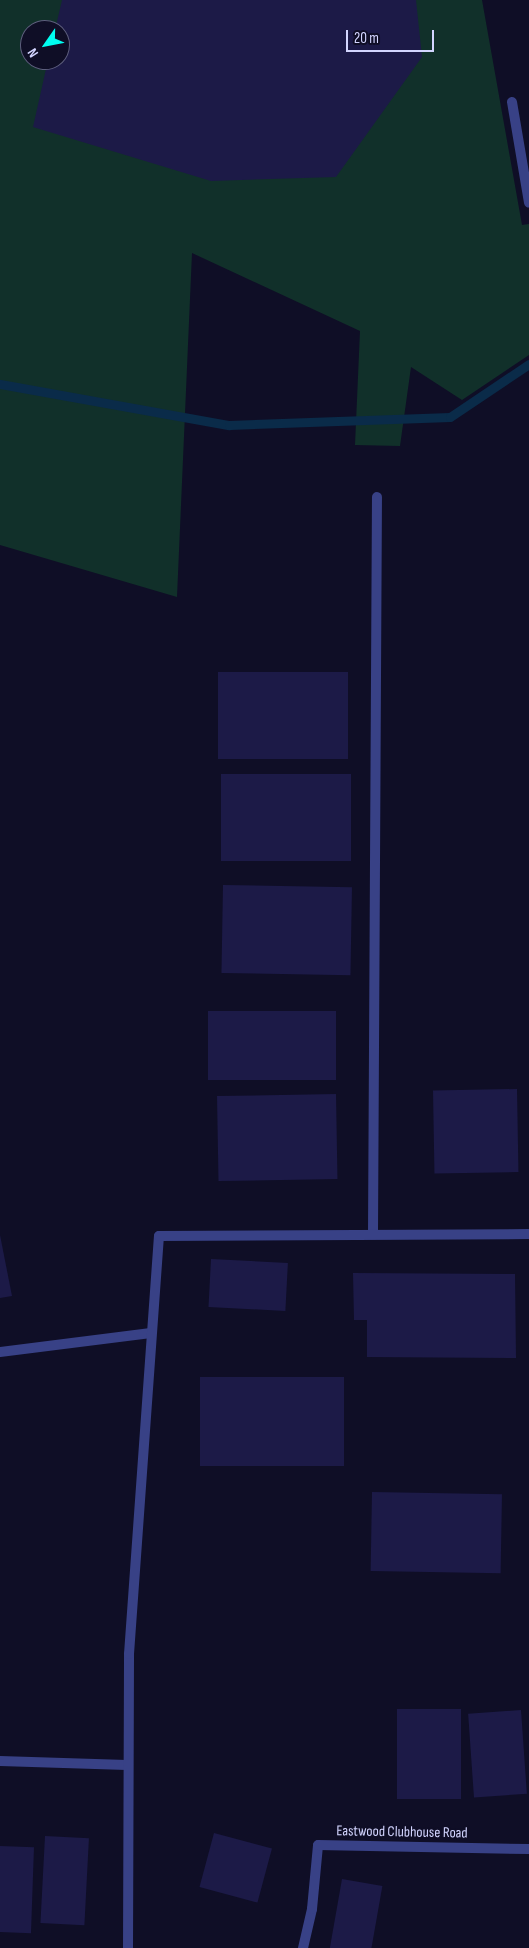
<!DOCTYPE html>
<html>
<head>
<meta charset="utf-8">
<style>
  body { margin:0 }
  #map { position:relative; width:529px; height:1948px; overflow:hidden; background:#0f0e26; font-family:"Sofia Sans Condensed",sans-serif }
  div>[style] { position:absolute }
  .green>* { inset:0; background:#11302a }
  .stream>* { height:9px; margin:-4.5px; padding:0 4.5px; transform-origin:4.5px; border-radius:4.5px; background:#0a2b49 }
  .building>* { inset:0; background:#1c1a47; transform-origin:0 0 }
  .service>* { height:10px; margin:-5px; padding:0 5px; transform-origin:5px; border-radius:5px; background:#384186 }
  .minor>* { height:10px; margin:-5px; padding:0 5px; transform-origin:5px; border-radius:5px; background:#384186 }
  span { translate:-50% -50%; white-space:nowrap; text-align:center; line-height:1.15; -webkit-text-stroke:4px #0f0e26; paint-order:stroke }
  .street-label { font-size:15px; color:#d3d5ff }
  .north { position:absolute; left:20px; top:20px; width:50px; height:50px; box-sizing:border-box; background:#0f0e26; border:1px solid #5d5e7d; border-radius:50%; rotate:237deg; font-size:14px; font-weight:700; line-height:20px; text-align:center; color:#d3d5ff }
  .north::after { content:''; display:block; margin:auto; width:18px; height:22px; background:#00fef0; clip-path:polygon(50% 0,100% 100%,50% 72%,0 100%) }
  .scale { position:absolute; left:346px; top:30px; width:88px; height:22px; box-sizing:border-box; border:2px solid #d3d5ff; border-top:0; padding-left:6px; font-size:15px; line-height:18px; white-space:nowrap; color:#d3d5ff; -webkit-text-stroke:4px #0f0e26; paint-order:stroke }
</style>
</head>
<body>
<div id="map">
  <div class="green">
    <i style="clip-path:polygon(evenodd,0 0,482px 0,522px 225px,529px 224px,529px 355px,462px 400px,411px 367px,400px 446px,355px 445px,360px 331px,192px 253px,177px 597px,0 545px,0 0,30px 30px,60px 30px,60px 60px,30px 60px,30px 30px)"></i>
  </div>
  <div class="stream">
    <i style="left:0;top:384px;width:233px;rotate:10.2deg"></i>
    <i style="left:229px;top:425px;width:221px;rotate:-2.1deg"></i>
    <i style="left:450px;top:417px;width:95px;rotate:-33.9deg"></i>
  </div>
  <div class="building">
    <i style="clip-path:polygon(62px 0,416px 0,422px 57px,336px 177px,211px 181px,33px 127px,48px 60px,60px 60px,60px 30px,55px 30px)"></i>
    <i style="left:218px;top:672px;width:130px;height:87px"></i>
    <i style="left:221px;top:774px;width:130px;height:87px"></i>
    <i style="left:223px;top:885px;width:129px;height:88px;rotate:1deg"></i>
    <i style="left:208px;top:1011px;width:128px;height:69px"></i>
    <i style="left:517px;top:1089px;width:83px;height:84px;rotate:89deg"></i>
    <i style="left:336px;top:1094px;width:85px;height:119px;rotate:89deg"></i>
    <i style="clip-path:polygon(0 1235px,12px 1296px,0 1298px)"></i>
    <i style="left:211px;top:1259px;width:77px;height:48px;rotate:3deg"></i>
    <i style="clip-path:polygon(353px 1273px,515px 1274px,516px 1358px,367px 1357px,367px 1320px,354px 1320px)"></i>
    <i style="left:200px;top:1377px;width:144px;height:89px"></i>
    <i style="left:372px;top:1492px;width:130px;height:79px;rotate:1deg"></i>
    <i style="left:397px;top:1709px;width:64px;height:90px"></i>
    <i style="left:521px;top:1710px;width:84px;height:53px;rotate:86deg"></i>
    <i style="left:214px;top:1833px;width:60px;height:56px;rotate:15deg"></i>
    <i style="left:45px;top:1836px;width:44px;height:87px;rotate:3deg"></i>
    <i style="left:0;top:1846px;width:34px;height:86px;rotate:2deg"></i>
    <i style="left:342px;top:1879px;width:41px;height:70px;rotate:10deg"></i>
  </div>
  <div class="service">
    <i style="left:512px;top:102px;width:102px;rotate:80.4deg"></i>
  </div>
  <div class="minor">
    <i style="left:373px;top:1232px;width:735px;rotate:-89.69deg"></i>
    <i style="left:0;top:1352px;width:152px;rotate:-7.2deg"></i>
    <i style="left:0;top:1761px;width:127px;rotate:1.8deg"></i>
    <i style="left:128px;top:1948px;width:294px;rotate:-89.8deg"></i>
    <i style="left:129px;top:1654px;width:419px;rotate:-85.9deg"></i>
    <i style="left:159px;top:1236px;width:370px;rotate:-0.3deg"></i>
    <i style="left:303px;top:1948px;width:40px;rotate:-77deg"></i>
    <i style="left:312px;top:1909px;width:64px;rotate:-84.6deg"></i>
    <i style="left:318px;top:1845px;width:211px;rotate:1.1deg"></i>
  </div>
  <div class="street-label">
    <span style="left:402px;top:1832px;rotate:1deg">Eastwood Clubhouse Road</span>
  </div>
  <div class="north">N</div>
  <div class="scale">20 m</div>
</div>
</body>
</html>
